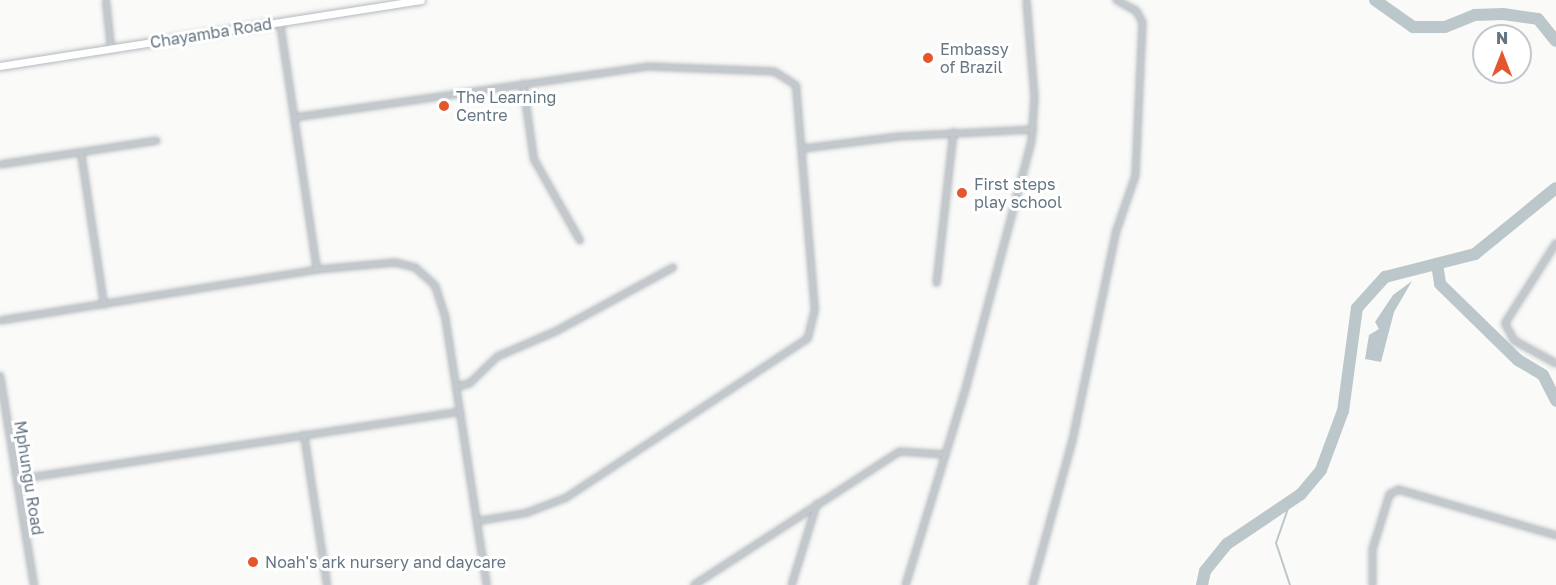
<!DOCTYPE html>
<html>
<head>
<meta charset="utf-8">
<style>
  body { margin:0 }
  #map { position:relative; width:1556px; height:585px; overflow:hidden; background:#fafaf8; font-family:"Golos Text",sans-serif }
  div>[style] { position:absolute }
  .water>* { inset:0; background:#bbc7cb }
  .stream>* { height:2px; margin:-1px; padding:0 1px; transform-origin:1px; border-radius:1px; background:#bbc7cb }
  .river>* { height:12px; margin:-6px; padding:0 6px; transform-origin:6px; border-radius:6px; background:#bbc7cb }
  .roads { filter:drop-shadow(0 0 2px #b3babf) drop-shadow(0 0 2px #b3babf) }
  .street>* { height:4.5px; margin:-2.25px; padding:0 2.25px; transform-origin:2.25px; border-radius:2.25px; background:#c3c8cc }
  .secondary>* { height:7px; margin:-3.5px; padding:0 3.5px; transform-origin:3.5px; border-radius:3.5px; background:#fff }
  .dots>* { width:16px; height:16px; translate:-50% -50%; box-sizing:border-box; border:3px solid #fff; border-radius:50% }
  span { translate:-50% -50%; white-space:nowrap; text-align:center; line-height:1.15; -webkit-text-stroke:6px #fff; paint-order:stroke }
  .street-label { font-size:16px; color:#657683 }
  .poi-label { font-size:16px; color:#657683 }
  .left { translate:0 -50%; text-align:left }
  .north { position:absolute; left:1472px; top:24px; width:60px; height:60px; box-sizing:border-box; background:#fff; border:2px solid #c1c8cd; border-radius:50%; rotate:0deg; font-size:16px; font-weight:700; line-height:24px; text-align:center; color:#657683 }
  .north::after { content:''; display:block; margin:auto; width:21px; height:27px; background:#e4572e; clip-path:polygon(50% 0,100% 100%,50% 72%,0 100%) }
</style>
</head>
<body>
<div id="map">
  <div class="water">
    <i style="clip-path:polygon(1412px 281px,1394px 312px,1381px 362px,1365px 359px,1369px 335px,1379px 329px,1375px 322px,1393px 295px)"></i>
  </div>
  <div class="stream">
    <i style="left:1290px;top:585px;width:44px;rotate:-108.4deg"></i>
    <i style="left:1276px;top:543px;width:46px;rotate:-70.8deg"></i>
  </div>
  <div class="river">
    <i style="left:1375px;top:0;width:47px;rotate:35.4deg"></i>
    <i style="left:1413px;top:27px;width:32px"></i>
    <i style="left:1445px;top:27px;width:32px;rotate:-22deg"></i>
    <i style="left:1475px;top:15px;width:28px;rotate:-2deg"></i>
    <i style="left:1503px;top:14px;width:35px;rotate:8deg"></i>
    <i style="left:1538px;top:19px;width:28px;rotate:51deg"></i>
    <i style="left:1437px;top:264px;width:20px;rotate:81deg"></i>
    <i style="left:1440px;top:284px;width:109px;rotate:44.3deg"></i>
    <i style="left:1518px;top:360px;width:29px;rotate:31deg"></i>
    <i style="left:1543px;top:375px;width:29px;rotate:63deg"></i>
    <i style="left:1202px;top:585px;width:14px;rotate:-78deg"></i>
    <i style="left:1205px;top:571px;width:35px;rotate:-51deg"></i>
    <i style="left:1227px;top:544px;width:89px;rotate:-34deg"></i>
    <i style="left:1301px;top:494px;width:31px;rotate:-50deg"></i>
    <i style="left:1321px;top:470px;width:63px;rotate:-69.6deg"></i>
    <i style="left:1343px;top:411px;width:104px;rotate:-82.3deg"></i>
    <i style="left:1357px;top:308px;width:42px;rotate:-47.9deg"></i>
    <i style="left:1385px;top:277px;width:93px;rotate:-14.3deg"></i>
    <i style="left:1475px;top:254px;width:104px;rotate:-39.2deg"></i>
  </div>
  <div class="roads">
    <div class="street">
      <i style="left:106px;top:0;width:48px;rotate:84.1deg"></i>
      <i style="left:280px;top:22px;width:250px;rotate:81.5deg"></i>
      <i style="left:523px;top:83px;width:77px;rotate:81.8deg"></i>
      <i style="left:534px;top:159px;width:93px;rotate:60.4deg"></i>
      <i style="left:294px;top:117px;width:358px;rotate:-8.2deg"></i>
      <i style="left:648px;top:66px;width:126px;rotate:2.3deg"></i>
      <i style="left:774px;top:71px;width:26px;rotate:32deg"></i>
      <i style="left:796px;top:85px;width:225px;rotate:85.2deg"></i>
      <i style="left:815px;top:309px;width:30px;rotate:104deg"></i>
      <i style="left:808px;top:338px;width:291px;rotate:146.6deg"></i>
      <i style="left:565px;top:498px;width:42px;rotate:159deg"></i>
      <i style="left:526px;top:513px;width:49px;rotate:170.5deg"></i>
      <i style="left:803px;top:148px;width:96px;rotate:-7.2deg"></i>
      <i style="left:898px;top:136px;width:135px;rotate:-3deg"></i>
      <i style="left:81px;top:152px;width:154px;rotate:81.4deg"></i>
      <i style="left:0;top:164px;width:158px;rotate:-8.7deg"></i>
      <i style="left:1556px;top:243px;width:95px;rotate:122.5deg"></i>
      <i style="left:1505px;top:323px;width:19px;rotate:62deg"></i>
      <i style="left:1514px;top:340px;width:48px;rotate:28.7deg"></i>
      <i style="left:936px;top:283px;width:152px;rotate:-83.6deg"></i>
      <i style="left:0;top:320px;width:321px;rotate:-9.1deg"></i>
      <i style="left:317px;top:269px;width:78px;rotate:-5.1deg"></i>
      <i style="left:395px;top:262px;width:21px;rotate:14deg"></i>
      <i style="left:415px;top:267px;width:27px;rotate:42deg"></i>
      <i style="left:435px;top:285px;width:32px;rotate:72deg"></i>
      <i style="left:445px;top:315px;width:273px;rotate:81.2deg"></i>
      <i style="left:0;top:375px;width:213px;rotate:80.8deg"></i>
      <i style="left:457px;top:386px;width:12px;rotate:-14deg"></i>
      <i style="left:469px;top:383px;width:39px;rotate:-44deg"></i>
      <i style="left:497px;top:356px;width:63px;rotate:-23.3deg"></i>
      <i style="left:555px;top:331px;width:134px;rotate:-28.5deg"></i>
      <i style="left:304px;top:434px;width:153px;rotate:81.3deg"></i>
      <i style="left:17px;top:479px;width:448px;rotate:-8.7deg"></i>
      <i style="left:693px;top:585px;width:246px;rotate:-33deg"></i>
      <i style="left:899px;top:451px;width:46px;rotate:3.7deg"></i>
      <i style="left:791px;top:585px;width:85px;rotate:-72.8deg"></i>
      <i style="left:905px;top:585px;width:209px;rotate:-73deg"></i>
      <i style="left:966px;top:385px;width:253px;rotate:-75.1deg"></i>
      <i style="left:1031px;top:141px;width:44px;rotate:-86.1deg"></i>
      <i style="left:1034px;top:97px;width:97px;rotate:-94.7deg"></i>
      <i style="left:1032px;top:585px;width:150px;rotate:-74.6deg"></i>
      <i style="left:1072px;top:440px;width:215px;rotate:-78.2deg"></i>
      <i style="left:1116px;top:230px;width:58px;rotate:-70.9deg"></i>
      <i style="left:1135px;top:175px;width:153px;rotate:-87.4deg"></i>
      <i style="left:1142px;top:22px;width:13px;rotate:-119deg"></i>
      <i style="left:1136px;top:11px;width:23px;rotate:-151deg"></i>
      <i style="left:1372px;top:585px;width:36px;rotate:-90deg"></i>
      <i style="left:1372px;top:549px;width:58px;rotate:-72.8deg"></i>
      <i style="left:1389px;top:494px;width:10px;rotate:-29deg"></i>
      <i style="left:1398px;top:489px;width:165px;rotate:16.2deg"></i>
    </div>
    <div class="secondary">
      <i style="left:0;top:66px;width:426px;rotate:-8.9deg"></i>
    </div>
  </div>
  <div class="dots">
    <i style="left:928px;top:58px;background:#e4572e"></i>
    <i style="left:444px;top:106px;background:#e4572e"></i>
    <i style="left:962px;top:193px;background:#e4572e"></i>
    <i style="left:253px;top:562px;background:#e4572e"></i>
  </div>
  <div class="street-label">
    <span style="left:211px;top:33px;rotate:-9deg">Chayamba Road</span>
    <span style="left:29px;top:478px;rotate:81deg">Mphungu Road</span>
  </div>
  <div class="poi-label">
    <span class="left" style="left:940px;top:58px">Embassy<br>of Brazil</span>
    <span class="left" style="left:456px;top:106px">The Learning<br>Centre</span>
    <span class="left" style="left:974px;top:193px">First steps<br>play school</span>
    <span class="left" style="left:265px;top:562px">Noah's ark nursery and daycare</span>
  </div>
  <div class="north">N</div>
</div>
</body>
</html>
